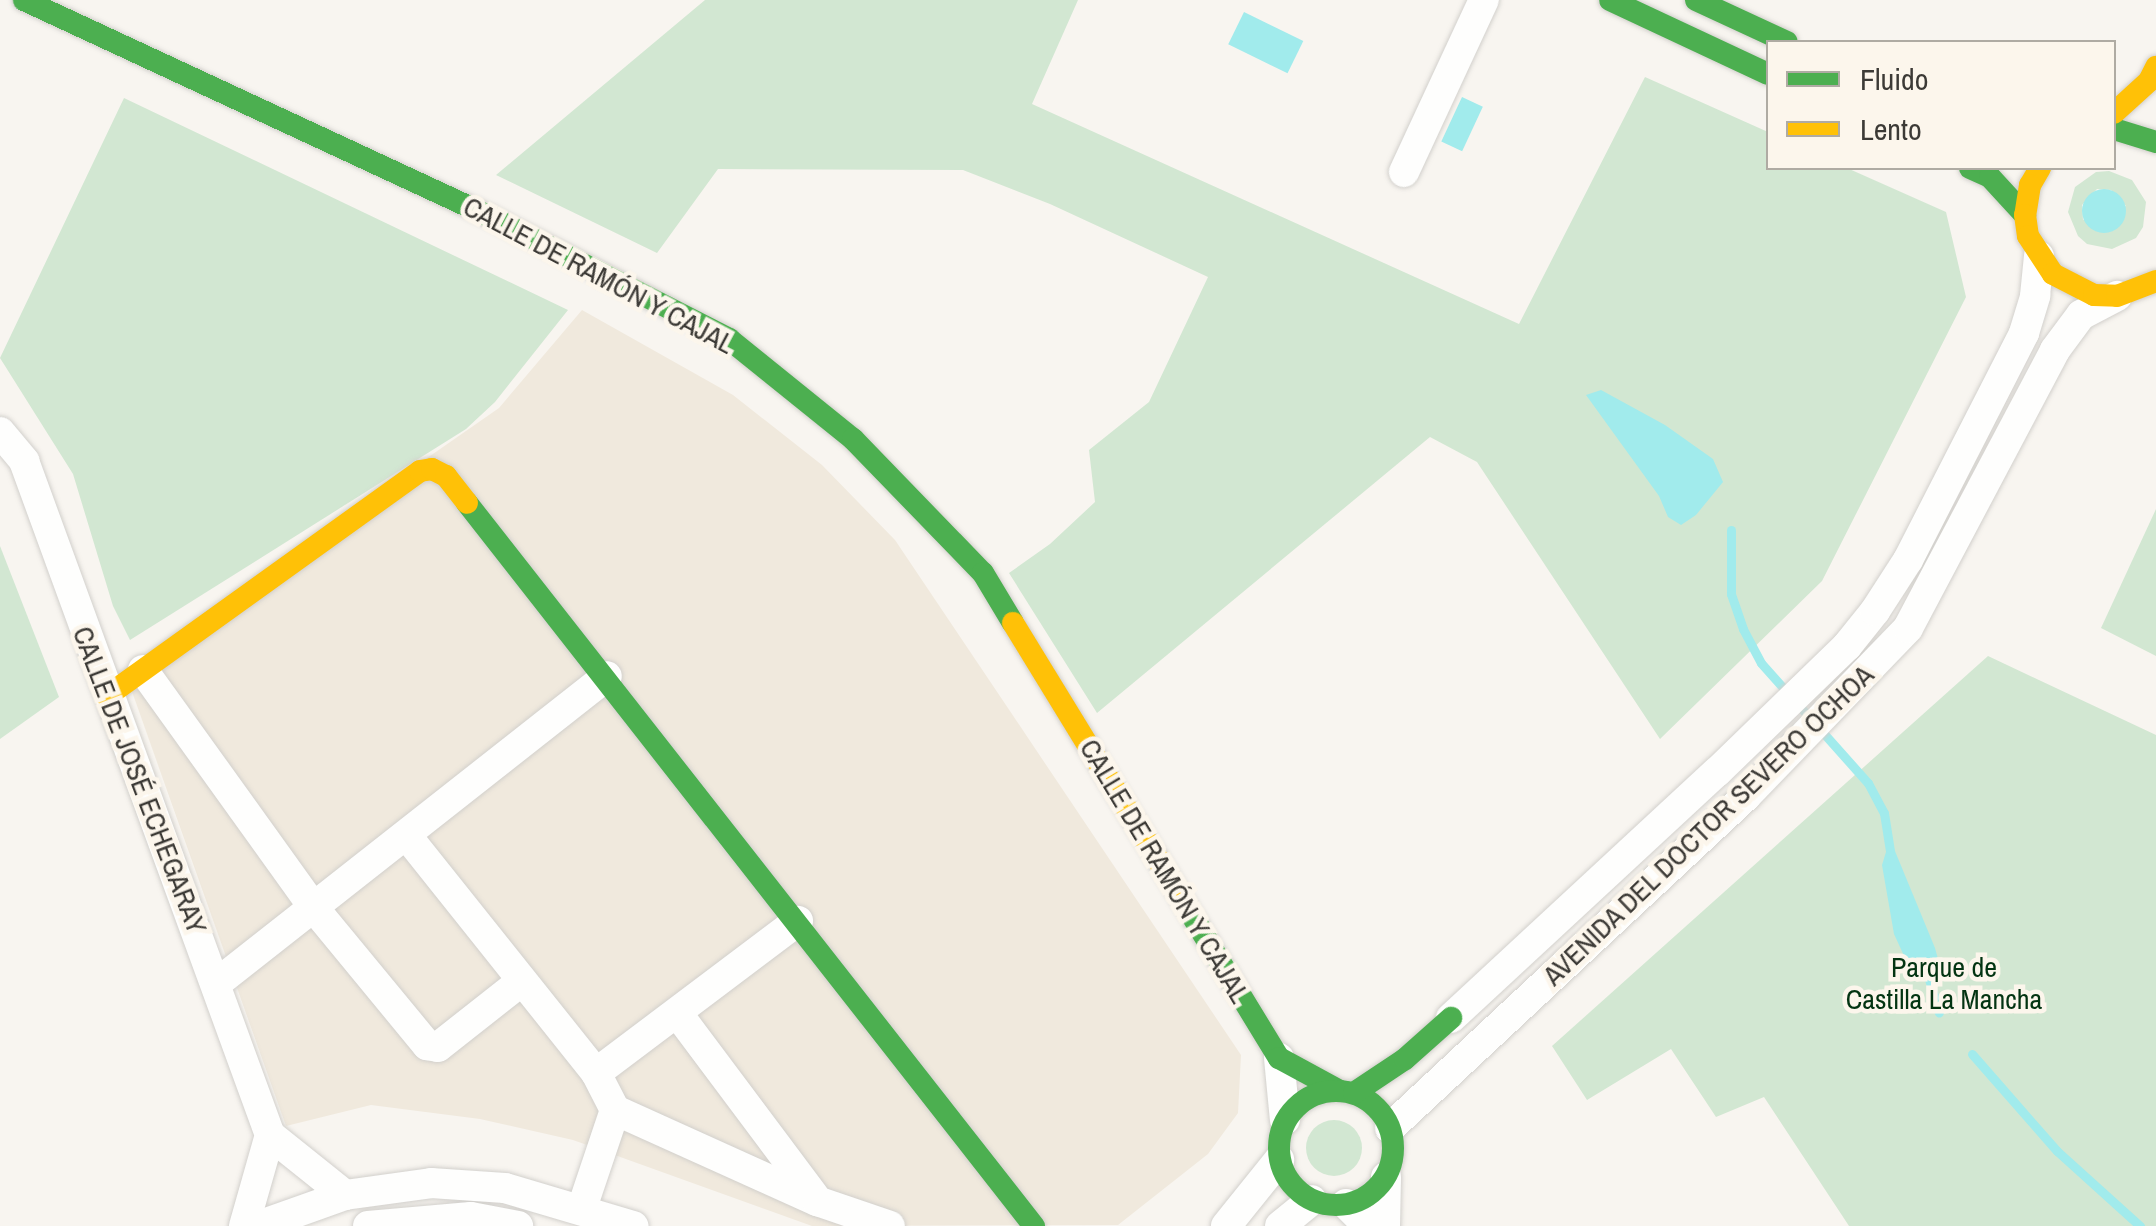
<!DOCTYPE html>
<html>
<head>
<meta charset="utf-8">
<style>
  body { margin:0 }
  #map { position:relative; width:2156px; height:1226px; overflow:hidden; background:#f8f5f0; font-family:"Archivo Narrow",sans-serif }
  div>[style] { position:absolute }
  .built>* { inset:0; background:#f0e9dd }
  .green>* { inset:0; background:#d2e7d2 }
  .round { border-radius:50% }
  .water>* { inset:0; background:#a1ebec; transform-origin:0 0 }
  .stream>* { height:9px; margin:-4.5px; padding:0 4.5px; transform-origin:4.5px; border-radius:4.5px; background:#a1ebec }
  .roads { filter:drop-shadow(0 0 2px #d2d0cc) drop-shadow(0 0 2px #d2d0cc) }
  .street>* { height:30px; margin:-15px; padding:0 15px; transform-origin:15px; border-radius:15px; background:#fefefd }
  .fast>* { height:22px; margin:-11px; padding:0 11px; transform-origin:11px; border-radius:11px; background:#4caf50 }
  .fast>.ring { margin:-11px; padding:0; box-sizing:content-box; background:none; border:22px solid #4caf50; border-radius:50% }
  .slow>* { height:22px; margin:-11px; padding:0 11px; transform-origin:11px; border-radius:11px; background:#ffc107 }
  span { translate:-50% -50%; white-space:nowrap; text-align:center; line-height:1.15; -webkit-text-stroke:9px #fcf6ec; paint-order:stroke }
  .street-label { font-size:28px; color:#3c3a36 }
  .park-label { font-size:28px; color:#033412 }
  .legend { position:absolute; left:1766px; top:40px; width:350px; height:130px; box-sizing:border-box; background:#fcf6ec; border:2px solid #afaba3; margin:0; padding:12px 18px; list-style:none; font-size:30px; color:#3c3a36 }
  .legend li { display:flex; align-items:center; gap:20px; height:50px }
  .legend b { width:50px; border:2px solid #afaba3 }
</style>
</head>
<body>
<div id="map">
  <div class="built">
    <i style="clip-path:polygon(582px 310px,733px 395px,822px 465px,895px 540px,1241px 1055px,1238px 1113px,1208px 1154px,1118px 1225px,812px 1226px,573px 1140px,480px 1119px,371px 1105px,286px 1126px,124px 669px,499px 408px)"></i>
  </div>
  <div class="green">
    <i style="clip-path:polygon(705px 0,1078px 0,1032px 104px,1519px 324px,1645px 77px,1768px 132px,1768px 168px,1847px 168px,1946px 212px,1966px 297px,1822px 581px,1660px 739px,1477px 462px,1430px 437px,1097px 713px,1009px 573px,1050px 544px,1095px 502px,1089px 450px,1149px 402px,1208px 277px,1050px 204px,963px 170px,718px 169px,657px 253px,496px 175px)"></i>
    <i style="clip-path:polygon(124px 98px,568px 310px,495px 402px,466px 429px,130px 640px,113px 606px,73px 474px,0 358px)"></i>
    <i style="clip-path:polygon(evenodd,2109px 171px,2132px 180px,2146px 202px,2143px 227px,2136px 238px,2112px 249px,2087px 244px,2078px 236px,2068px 212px,2075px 187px,2096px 172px,2109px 171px,2097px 189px,2111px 190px,2126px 206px,2083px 220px,2082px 205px,2097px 189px)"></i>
    <i style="clip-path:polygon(2156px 509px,2156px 656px,2101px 628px)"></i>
    <i style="clip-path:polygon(0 546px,59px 697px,0 739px)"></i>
    <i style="clip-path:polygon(1988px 656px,2156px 735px,2156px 1226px,1849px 1226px,1764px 1097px,1716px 1117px,1671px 1049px,1587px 1100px,1552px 1046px)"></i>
    <i class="round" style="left:1306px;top:1120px;width:56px;height:56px"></i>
  </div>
  <div class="water">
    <i style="left:1244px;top:12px;width:66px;height:36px;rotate:26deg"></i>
    <i style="left:1462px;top:97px;width:23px;height:49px;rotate:25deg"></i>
    <i class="round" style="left:2082px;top:189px;width:44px;height:44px"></i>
    <i style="clip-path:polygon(1601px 390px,1665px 425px,1713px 459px,1723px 482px,1696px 515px,1681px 525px,1668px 517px,1659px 496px,1586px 395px)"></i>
    <i style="clip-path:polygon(1890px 839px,1935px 948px,1938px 959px,1925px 964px,1905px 958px,1894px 934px,1882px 865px)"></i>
  </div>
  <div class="stream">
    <i style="left:1731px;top:530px;width:64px;rotate:90deg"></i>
    <i style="left:1731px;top:594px;width:37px;rotate:71deg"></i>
    <i style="left:1743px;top:629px;width:38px;rotate:62deg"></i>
    <i style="left:1761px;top:663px;width:161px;rotate:48.3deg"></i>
    <i style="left:1868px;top:783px;width:34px;rotate:62deg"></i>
    <i style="left:1884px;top:813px;width:37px;rotate:81deg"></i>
    <i style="left:1922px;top:955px;width:60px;rotate:73.7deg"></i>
    <i style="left:1972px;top:1054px;width:129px;rotate:48.8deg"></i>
    <i style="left:2057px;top:1151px;width:112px;rotate:42.1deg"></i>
  </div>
  <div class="roads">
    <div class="street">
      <i style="left:1404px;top:172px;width:190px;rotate:-65.1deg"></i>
      <i style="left:0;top:432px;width:38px;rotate:50deg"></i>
      <i style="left:24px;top:461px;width:717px;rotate:69.95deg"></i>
      <i style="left:143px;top:670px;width:293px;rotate:54.3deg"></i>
      <i style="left:314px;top:908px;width:178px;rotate:50.5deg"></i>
      <i style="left:427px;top:1045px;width:11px;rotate:10deg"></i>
      <i style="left:438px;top:1047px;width:107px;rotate:-38.2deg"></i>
      <i style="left:407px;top:836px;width:303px;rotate:51.4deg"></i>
      <i style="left:596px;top:1073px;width:42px;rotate:62.8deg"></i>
      <i style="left:615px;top:1110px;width:222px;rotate:24.3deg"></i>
      <i style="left:817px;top:1201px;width:77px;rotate:18.9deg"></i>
      <i style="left:217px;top:983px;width:496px;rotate:-38.2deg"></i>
      <i style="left:678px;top:1014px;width:227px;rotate:53.2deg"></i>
      <i style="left:1451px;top:1018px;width:362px;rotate:-42.8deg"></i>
      <i style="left:1717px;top:772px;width:181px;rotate:-44.1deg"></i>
      <i style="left:1847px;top:646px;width:45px;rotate:-51.3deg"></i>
      <i style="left:1875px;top:611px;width:61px;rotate:-57.1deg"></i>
      <i style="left:1908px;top:560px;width:255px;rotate:-62.9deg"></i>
      <i style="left:2024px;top:333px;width:39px;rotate:-73deg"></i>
      <i style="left:2035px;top:296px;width:40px;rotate:-84.3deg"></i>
      <i style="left:1279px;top:1058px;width:62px;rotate:84.5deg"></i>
      <i style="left:596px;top:1073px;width:253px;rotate:-37deg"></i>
      <i style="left:1390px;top:1128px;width:487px;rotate:-43deg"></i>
      <i style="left:1746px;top:796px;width:233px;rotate:-46deg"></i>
      <i style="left:1908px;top:628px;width:314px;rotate:-62.1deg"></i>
      <i style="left:2055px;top:350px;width:44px;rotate:-53.4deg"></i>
      <i style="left:2081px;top:315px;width:41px;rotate:-27.8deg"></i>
      <i style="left:270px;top:1135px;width:96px;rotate:38.7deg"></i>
      <i style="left:1346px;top:1204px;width:31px;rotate:45deg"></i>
      <i style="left:582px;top:1208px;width:103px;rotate:-71.4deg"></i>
      <i style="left:244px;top:1226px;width:95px;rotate:-74.1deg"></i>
      <i style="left:258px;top:1226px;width:92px;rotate:-19.6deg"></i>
      <i style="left:345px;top:1195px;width:87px;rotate:-7.9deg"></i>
      <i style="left:431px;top:1183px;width:74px;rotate:3.9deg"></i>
      <i style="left:505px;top:1188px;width:134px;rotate:16.5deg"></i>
      <i style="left:368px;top:1226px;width:103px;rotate:-5deg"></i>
      <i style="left:471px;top:1217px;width:48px;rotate:10.8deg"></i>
      <i style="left:1226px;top:1226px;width:85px;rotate:-51.2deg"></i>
      <i style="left:1280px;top:1226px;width:41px;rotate:-39.1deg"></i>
      <i style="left:1385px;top:1226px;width:49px;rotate:-88.8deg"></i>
    </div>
    <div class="fast">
      <i style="left:24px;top:0;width:513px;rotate:24.92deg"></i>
      <i style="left:489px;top:216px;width:270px;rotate:27.1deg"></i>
      <i style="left:729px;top:339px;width:159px;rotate:38.9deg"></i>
      <i style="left:853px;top:439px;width:187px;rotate:45.9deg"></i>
      <i style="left:983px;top:573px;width:58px;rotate:59deg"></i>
      <i style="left:1610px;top:0;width:174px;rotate:25.1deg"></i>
      <i style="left:1696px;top:0;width:100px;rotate:24.8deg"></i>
      <i style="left:2114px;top:129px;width:44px;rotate:17.2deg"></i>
      <i style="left:1970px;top:168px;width:22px;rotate:24deg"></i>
      <i style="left:1990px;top:177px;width:52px;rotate:47.4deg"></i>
      <i style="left:467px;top:503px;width:919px;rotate:51.9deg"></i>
      <i style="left:1180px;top:896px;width:190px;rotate:58.6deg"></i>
      <i style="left:1279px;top:1058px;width:69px;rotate:28.4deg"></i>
      <i class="ring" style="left:1279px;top:1091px;width:92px;height:92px"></i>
      <i style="left:1354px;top:1093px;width:61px;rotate:-33.7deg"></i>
      <i style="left:1405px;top:1059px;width:62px;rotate:-41.7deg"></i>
    </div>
    <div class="slow">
      <i style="left:2114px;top:113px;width:47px;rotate:-42.4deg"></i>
      <i style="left:2149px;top:81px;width:16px;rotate:-63deg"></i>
      <i style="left:2040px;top:168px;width:20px;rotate:120deg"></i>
      <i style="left:2030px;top:185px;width:30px;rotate:99deg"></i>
      <i style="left:2025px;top:215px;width:21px;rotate:82deg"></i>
      <i style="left:2028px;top:236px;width:45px;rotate:56.7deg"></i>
      <i style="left:2053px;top:274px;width:46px;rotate:27.1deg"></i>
      <i style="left:2094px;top:295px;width:23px;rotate:2deg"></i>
      <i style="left:2117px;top:296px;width:42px;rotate:-21deg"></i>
      <i style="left:1013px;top:623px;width:320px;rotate:58.5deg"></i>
      <i style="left:107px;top:696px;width:385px;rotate:-35.7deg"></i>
      <i style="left:420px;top:471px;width:12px;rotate:-9deg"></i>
      <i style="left:432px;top:469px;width:16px;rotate:27deg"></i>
      <i style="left:446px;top:476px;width:34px;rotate:52deg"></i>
    </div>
  </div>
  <div class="street-label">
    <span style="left:599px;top:275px;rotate:28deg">CALLE DE RAMÓN Y CAJAL</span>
    <span style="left:140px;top:780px;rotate:69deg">CALLE DE JOSÉ ECHEGARAY</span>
    <span style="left:1708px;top:825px;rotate:-44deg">AVENIDA DEL DOCTOR SEVERO OCHOA</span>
    <span style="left:1165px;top:871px;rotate:59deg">CALLE DE RAMÓN Y CAJAL</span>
  </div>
  <div class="park-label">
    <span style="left:1944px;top:983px">Parque de<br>Castilla La Mancha</span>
  </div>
  <ul class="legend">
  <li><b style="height:12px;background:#4caf50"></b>Fluido</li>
  <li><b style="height:12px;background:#ffc107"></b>Lento</li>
  </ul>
</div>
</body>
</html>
